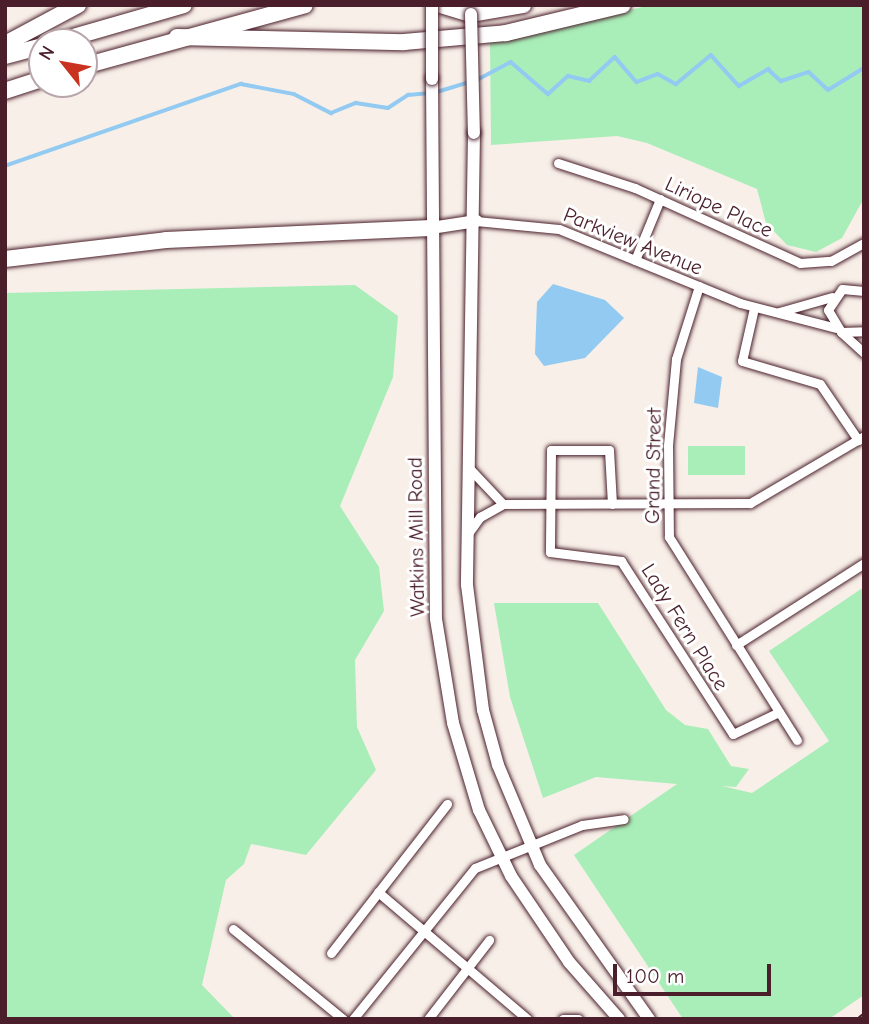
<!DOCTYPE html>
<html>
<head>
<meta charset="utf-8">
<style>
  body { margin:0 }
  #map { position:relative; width:869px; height:1024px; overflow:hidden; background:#f8efe8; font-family:"Comic Neue",sans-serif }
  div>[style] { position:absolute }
  .green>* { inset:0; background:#a9eeb9; transform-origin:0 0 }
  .water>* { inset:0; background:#92caf1 }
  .stream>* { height:3.5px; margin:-1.75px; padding:0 1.75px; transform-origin:1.75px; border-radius:1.75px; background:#92caf1 }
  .roads { filter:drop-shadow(0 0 2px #4a1f2b) drop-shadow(0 0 2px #4a1f2b) }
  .street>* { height:9px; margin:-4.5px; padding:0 4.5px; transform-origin:4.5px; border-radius:4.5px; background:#fff }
  .secondary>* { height:12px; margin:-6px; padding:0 6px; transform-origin:6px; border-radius:6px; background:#fff }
  .highway>* { height:16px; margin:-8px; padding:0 8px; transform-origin:8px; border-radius:8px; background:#fff }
  .rail>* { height:6px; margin-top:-3px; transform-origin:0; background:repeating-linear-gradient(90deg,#fff 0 10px,#4a1f2b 0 20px); box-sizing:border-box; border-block:2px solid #4a1f2b }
  .bridges { filter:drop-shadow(0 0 2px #4a1f2b) drop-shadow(0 0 2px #4a1f2b) }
  .secondary-bridge>* { height:12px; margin:-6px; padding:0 6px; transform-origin:6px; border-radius:6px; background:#fff }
  span { translate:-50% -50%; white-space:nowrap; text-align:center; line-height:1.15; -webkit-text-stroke:6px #fff; paint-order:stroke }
  .street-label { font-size:21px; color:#4a1f2b }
  .frame { position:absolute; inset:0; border:7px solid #4a1f2b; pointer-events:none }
  .north { position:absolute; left:28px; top:28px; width:70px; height:70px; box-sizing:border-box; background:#fff; border:2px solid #b7a5aa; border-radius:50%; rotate:301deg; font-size:19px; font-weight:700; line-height:28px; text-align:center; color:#4a1f2b }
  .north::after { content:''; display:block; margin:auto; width:24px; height:32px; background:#c8321e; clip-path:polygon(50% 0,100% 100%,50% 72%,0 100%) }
  .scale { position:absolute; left:613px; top:964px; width:158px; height:32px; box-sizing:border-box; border:4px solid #4a1f2b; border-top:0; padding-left:9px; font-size:21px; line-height:24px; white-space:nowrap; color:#4a1f2b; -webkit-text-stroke:5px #fff; paint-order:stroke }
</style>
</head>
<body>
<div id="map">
  <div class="green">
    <i style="clip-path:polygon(651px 5px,864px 5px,864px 198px,842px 238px,816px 252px,787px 245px,766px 223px,757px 189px,647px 143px,617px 136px,491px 145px,490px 42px)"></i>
    <i style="clip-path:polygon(355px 285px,398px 316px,393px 377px,340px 506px,379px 567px,384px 611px,355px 660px,357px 727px,376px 770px,306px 855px,251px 844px,244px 864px,226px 880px,202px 985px,235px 1019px,5px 1019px,5px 293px)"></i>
    <i style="left:688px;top:446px;width:57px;height:29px"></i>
    <i style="clip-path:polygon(864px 587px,864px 995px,829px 1019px,683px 1019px,574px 855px,677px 784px,596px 777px,543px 798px,510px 697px,494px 603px,598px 603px,666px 710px,685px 725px,708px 729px,731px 766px,749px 769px,736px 787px,722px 786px,752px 793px,829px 741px,769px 651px)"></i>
  </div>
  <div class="water">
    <i style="clip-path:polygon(553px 284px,605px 300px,624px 318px,585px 358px,544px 366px,535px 354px,537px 302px)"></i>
    <i style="clip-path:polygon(698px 367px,722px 377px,718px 408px,694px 403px)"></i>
  </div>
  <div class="stream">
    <i style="left:477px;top:80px;width:38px;rotate:-28deg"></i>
    <i style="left:511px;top:62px;width:49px;rotate:40.9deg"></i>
    <i style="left:548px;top:94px;width:27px;rotate:-42deg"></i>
    <i style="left:568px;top:76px;width:22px;rotate:13deg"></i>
    <i style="left:589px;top:81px;width:35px;rotate:-43deg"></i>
    <i style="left:615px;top:57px;width:33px;rotate:49deg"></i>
    <i style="left:637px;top:82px;width:22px;rotate:-21deg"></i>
    <i style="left:658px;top:74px;width:21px;rotate:29deg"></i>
    <i style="left:676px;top:84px;width:45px;rotate:-39.6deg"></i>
    <i style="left:711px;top:55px;width:42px;rotate:47.9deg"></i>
    <i style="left:739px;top:86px;width:34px;rotate:-30deg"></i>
    <i style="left:768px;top:69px;width:18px;rotate:43deg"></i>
    <i style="left:781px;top:81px;width:29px;rotate:-18deg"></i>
    <i style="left:809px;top:72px;width:26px;rotate:43deg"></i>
    <i style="left:828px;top:90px;width:42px;rotate:-31.4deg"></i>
    <i style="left:437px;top:92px;width:34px;rotate:-17deg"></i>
    <i style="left:5px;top:166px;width:250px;rotate:-19.2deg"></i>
    <i style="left:241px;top:84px;width:54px;rotate:10.7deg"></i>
    <i style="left:294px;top:94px;width:42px;rotate:27.2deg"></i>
    <i style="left:331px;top:113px;width:27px;rotate:-22deg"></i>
    <i style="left:356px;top:103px;width:32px;rotate:9deg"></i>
    <i style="left:388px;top:108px;width:24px;rotate:-33deg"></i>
    <i style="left:408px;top:95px;width:21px;rotate:-5deg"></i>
  </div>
  <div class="roads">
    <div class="street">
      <i style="left:558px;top:163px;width:81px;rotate:18deg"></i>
      <i style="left:635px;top:188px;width:181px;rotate:24.4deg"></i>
      <i style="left:800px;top:263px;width:31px;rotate:-4deg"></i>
      <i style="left:831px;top:261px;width:38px;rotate:-29deg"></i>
      <i style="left:476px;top:221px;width:83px;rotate:5.5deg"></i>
      <i style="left:559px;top:229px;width:196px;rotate:22.2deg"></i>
      <i style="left:740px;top:303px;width:99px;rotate:14.6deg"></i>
      <i style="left:635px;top:260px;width:66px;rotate:-67.7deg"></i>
      <i style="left:699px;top:286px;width:77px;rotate:107.5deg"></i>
      <i style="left:676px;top:359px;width:86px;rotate:95.3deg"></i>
      <i style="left:668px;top:445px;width:92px;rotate:89.4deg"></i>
      <i style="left:669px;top:537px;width:240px;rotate:57.8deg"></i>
      <i style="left:864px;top:291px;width:22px;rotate:-175deg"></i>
      <i style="left:842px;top:289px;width:25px;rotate:124deg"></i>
      <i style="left:828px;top:310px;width:26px;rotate:59deg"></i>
      <i style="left:841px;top:332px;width:23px;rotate:-2deg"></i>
      <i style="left:754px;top:308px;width:54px;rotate:102.8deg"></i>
      <i style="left:742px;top:361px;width:81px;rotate:16.4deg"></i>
      <i style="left:820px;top:384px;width:68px;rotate:55.8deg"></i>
      <i style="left:779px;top:312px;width:55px;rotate:-15.8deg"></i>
      <i style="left:842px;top:333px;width:30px;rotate:42deg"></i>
      <i style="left:503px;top:504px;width:247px;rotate:-0.2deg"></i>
      <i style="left:750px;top:503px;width:132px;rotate:-30.4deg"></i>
      <i style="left:612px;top:504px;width:54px;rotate:-93.2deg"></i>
      <i style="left:609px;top:450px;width:58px;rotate:180deg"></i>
      <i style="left:551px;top:450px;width:102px;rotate:90.6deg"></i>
      <i style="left:550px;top:552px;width:72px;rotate:7.2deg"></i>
      <i style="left:621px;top:561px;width:206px;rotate:57.1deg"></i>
      <i style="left:733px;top:734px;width:51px;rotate:-25.6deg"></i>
      <i style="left:469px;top:532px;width:19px;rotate:-54deg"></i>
      <i style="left:480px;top:517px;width:26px;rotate:-29deg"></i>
      <i style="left:503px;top:504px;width:47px;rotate:-133.3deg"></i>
      <i style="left:736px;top:645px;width:152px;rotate:-32.6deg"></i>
      <i style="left:378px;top:892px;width:196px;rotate:40.4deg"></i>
      <i style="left:233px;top:929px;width:142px;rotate:39.3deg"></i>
      <i style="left:331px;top:953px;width:189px;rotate:-52.1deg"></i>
      <i style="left:353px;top:1019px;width:194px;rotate:-51.1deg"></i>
      <i style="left:475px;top:868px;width:115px;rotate:-21.9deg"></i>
      <i style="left:582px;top:825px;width:42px;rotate:-8.1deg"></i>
      <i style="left:428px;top:1019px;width:100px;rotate:-52.3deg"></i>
      <i style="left:563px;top:1019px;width:15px"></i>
    </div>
    <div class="secondary">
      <i style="left:432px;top:79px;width:540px;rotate:89.58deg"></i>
      <i style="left:436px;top:619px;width:105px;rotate:80.7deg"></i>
      <i style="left:453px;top:723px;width:91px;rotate:73.4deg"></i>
      <i style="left:479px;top:810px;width:73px;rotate:64.1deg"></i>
      <i style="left:511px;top:876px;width:104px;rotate:56deg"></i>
      <i style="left:569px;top:962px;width:76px;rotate:48.7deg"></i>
      <i style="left:474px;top:133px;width:452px;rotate:90.9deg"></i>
      <i style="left:467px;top:585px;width:126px;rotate:82.7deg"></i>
      <i style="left:483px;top:710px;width:57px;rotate:74.7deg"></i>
      <i style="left:498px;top:765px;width:108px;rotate:67.2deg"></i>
      <i style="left:540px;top:865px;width:189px;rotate:54.7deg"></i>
      <i style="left:431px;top:228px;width:46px;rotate:-8.8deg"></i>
    </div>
    <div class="highway">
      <i style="left:441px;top:5px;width:31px;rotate:17deg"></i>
      <i style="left:471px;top:14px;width:53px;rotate:-9.8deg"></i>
      <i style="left:177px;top:37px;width:227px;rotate:1.3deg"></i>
      <i style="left:404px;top:42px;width:102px;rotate:-5deg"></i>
      <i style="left:506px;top:33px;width:120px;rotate:-13.5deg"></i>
      <i style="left:56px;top:42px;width:133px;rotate:-16.1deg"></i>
      <i style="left:5px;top:44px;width:83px;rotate:-28.1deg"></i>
      <i style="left:5px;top:56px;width:38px;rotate:-15deg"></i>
      <i style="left:84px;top:66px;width:229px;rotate:-15.4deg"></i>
      <i style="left:5px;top:91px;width:39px;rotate:-18deg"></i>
      <i style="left:5px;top:259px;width:162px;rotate:-6.7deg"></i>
      <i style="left:166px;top:240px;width:265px;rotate:-2.6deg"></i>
    </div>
  </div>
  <div class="rail">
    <i style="left:860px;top:1019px;width:5px;rotate:-37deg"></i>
  </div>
  <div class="bridges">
    <div class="secondary-bridge">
      <i style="left:471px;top:14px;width:119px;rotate:88.6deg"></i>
      <i style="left:432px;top:79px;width:74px;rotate:-90deg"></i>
    </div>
  </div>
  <div class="street-label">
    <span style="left:719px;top:207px;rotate:25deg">Liriope Place</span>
    <span style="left:633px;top:241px;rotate:22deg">Parkview Avenue</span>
    <span style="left:653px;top:466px;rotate:-89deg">Grand Street</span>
    <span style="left:416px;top:537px;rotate:-91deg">Watkins Mill Road</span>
    <span style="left:685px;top:627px;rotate:58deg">Lady Fern Place</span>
  </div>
  <div class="frame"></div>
  <div class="north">N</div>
  <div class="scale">100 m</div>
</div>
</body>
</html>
